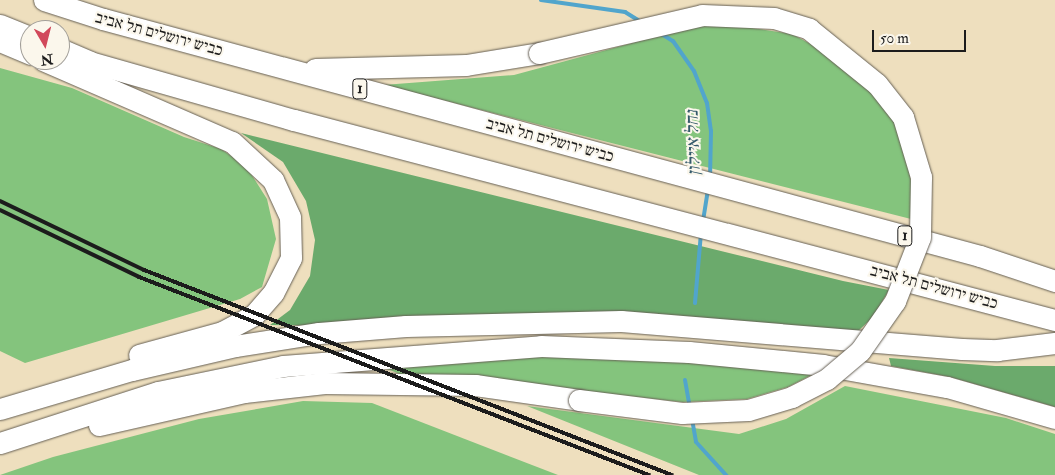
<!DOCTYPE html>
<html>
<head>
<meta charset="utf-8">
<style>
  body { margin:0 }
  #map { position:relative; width:1055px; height:475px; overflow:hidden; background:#eedfbe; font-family:"IM FELL Double Pica","Frank Ruhl Libre",serif }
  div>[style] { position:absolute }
  .green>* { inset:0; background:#84c47d }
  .forest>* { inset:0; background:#6baa6c }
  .stream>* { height:4px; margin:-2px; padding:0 2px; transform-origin:2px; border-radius:2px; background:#51a5cc }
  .roads { filter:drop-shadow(0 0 1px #666055) drop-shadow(0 0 1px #666055) }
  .highway>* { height:21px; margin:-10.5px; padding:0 10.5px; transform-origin:10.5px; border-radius:10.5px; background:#fff }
  .rail>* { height:4px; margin:-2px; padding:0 2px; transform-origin:2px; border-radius:2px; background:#1c1c1c }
  .bridges { filter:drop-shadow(0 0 1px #666055) drop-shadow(0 0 1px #666055) }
  .highway-bridge>* { height:21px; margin:-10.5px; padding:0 10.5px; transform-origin:10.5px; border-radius:10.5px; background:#fff }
  span { translate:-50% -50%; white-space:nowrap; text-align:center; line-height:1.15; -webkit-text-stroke:4px #fbf7ec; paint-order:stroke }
  .shield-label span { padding:1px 4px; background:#fbf7ec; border:1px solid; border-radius:4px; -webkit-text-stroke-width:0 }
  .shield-label { font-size:15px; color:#1c1c1c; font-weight:700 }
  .street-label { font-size:16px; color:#1c1c1c }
  .water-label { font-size:18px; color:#345a6b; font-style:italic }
  .north { position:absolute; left:20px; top:20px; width:50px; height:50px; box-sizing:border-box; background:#fbf7ec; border:1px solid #a29f99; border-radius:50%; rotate:172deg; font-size:14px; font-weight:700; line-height:20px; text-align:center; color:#1c1c1c }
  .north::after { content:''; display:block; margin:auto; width:18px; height:22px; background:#d1495b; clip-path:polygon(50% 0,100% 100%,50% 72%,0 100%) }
  .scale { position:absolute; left:872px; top:30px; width:94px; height:22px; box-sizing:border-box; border:2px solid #1c1c1c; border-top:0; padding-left:6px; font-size:15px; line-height:18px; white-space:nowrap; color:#1c1c1c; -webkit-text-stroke:4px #fbf7ec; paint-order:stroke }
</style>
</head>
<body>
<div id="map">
  <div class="green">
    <i style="clip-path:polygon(726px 24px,792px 34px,818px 48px,885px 102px,904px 145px,914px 197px,911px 219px,383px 85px,514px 75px,695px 26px)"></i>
    <i style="clip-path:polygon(0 68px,72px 88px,184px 137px,221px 149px,246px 166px,267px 199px,276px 239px,262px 287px,240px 299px,25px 363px,0 351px)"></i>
    <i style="clip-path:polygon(591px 351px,821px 370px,788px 387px,747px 399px,682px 402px,472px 379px,410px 378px,372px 363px)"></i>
    <i style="clip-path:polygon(845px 386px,1006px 418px,1055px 434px,1055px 475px,699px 475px,527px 406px,739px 434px,786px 419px)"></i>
    <i style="clip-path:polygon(303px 401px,372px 403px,558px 475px,0 475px,53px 457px,199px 419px)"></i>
  </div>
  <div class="forest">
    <i style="clip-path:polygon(241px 133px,843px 281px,889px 290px,873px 317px,856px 333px,270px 325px,290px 310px,310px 276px,315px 240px,306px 201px,283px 162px)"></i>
    <i style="clip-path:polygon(889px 358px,995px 366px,1055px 366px,1055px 407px,950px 377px,891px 366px)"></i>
  </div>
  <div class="stream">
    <i style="left:541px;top:0;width:85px;rotate:8.1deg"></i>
    <i style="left:625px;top:12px;width:19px;rotate:32deg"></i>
    <i style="left:660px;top:33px;width:15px;rotate:32deg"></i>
    <i style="left:673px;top:41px;width:37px;rotate:55deg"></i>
    <i style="left:694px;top:71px;width:35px;rotate:68deg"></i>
    <i style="left:707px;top:103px;width:28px;rotate:82deg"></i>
    <i style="left:711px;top:131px;width:46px;rotate:91.2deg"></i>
    <i style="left:703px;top:221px;width:32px;rotate:-81deg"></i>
    <i style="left:695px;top:303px;width:70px;rotate:-85.1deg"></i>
    <i style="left:685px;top:380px;width:27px;rotate:80deg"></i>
    <i style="left:692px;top:419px;width:23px;rotate:80deg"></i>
    <i style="left:696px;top:442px;width:45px;rotate:47.7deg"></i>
  </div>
  <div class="roads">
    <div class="highway">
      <i style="left:44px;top:0;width:62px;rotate:17.9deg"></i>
      <i style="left:103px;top:19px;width:908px;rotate:15.12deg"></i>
      <i style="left:980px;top:256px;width:79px;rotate:18.4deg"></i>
      <i style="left:0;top:25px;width:32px;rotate:22deg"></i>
      <i style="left:0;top:41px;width:33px;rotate:23deg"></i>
      <i style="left:60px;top:49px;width:33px;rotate:23deg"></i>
      <i style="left:90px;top:62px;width:212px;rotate:15.9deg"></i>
      <i style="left:294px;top:120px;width:787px;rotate:14.73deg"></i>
      <i style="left:43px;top:60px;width:206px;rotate:23.5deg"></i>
      <i style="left:232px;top:142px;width:56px;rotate:42.8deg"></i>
      <i style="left:273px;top:180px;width:41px;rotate:65.3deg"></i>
      <i style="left:290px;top:217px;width:41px;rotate:88.6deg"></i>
      <i style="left:291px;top:258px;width:39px;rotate:117deg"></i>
      <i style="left:273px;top:293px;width:29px;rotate:131deg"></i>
      <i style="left:254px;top:315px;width:36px;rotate:152deg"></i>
      <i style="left:222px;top:332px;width:86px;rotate:164.5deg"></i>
      <i style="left:315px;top:69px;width:151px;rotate:-1.5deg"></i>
      <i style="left:466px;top:65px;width:74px;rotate:-9.3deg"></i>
      <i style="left:0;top:409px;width:138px;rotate:-16.5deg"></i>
      <i style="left:132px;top:370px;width:106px;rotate:-13.1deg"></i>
      <i style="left:235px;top:346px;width:85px;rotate:-8.8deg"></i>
      <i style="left:319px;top:333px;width:87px;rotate:-4.6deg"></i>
      <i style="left:406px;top:326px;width:215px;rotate:-1.3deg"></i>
      <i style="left:621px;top:321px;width:342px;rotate:4.7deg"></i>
      <i style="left:962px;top:349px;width:35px;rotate:2deg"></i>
      <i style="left:997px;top:350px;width:58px;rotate:-6.9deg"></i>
      <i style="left:99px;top:425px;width:149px;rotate:-12.8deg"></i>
      <i style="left:244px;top:392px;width:81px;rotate:-6.4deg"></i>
      <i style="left:324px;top:383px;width:151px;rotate:0.8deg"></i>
      <i style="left:475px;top:385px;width:105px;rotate:8.2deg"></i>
      <i style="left:0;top:443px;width:166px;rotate:-17.9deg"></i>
      <i style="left:158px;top:392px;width:128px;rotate:-11.7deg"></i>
      <i style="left:283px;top:366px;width:259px;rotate:-4.4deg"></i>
      <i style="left:541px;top:346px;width:148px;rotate:2.3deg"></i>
      <i style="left:689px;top:352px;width:135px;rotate:5.5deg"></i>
      <i style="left:823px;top:365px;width:126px;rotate:10.1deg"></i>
      <i style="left:947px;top:387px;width:112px;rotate:16deg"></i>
    </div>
  </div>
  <div class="rail">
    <i style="left:0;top:201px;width:160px;rotate:25.6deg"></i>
    <i style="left:144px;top:270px;width:566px;rotate:21.22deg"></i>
    <i style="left:0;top:210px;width:154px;rotate:25.7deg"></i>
    <i style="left:139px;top:277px;width:547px;rotate:21.22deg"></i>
  </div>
  <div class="bridges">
    <div class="highway-bridge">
      <i style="left:539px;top:53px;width:167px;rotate:-13.1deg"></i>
      <i style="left:702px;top:15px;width:72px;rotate:2.4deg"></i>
      <i style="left:774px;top:18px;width:37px;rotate:17deg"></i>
      <i style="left:809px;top:29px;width:87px;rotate:39deg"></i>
      <i style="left:877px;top:84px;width:42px;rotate:51.8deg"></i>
      <i style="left:903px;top:117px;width:63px;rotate:73.3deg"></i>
      <i style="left:921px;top:177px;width:60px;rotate:91deg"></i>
      <i style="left:920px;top:237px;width:69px;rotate:111.3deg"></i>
      <i style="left:895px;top:301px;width:61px;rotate:125deg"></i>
      <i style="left:860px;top:351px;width:43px;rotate:139.7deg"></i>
      <i style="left:827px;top:379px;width:39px;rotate:153deg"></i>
      <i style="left:792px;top:397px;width:46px;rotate:163.5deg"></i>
      <i style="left:748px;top:410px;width:66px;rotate:177.4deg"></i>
      <i style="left:682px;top:413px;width:104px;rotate:-172.8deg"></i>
    </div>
  </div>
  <div class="shield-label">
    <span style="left:360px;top:89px">1</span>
    <span style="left:905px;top:236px">1</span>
  </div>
  <div class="street-label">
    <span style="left:159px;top:34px;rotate:15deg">כביש ירושלים תל אביב</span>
    <span style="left:550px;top:140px;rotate:15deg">כביש ירושלים תל אביב</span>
    <span style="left:934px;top:287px;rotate:15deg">כביש ירושלים תל אביב</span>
  </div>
  <div class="water-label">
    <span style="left:694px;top:143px;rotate:-92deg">נחל איילון</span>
  </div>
  <div class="north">N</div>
  <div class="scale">50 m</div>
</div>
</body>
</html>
